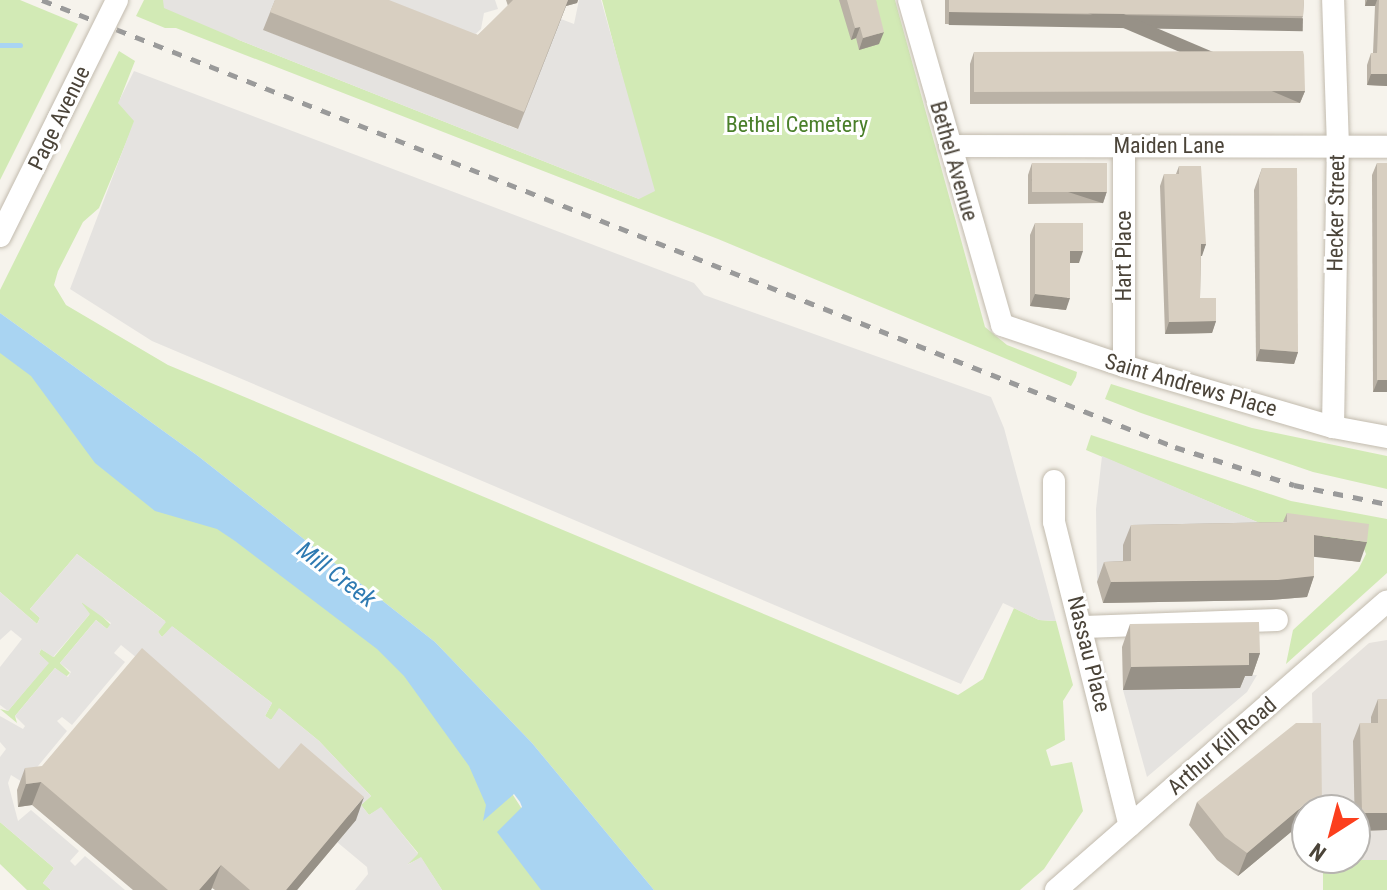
<!DOCTYPE html>
<html>
<head>
<meta charset="utf-8">
<style>
  body { margin:0 }
  #map { position:relative; width:1387px; height:890px; overflow:hidden; background:#f6f3ec; font-family:"Roboto Condensed",sans-serif }
  div>[style] { position:absolute }
  .industrial>* { inset:0; background:#e6e2dd }
  .green>* { inset:0; background:#d2eab5; transform-origin:0 0 }
  .parking>* { inset:0; background:#e5e3e0 }
  .water>* { inset:0; background:#a9d4f2 }
  .stream>* { height:5px; margin:-2.5px; padding:0 2.5px; transform-origin:2.5px; border-radius:2.5px; background:#a9d4f2 }
  .roads { filter:drop-shadow(0 0 2px #c2bbae) drop-shadow(0 0 2px #c2bbae) }
  .minor>* { height:22px; margin:-11px; padding:0 11px; transform-origin:11px; border-radius:11px; background:#fff }
  .rail>* { height:5px; margin-top:-2.5px; transform-origin:0; background:repeating-linear-gradient(90deg,#9a9a9a 0 10px,transparent 0 20px) }
  .bridges { filter:drop-shadow(0 0 2px #c2bbae) drop-shadow(0 0 2px #c2bbae) }
  .minor-bridge>* { height:22px; margin:-11px; padding:0 11px; transform-origin:11px; border-radius:11px; background:#fff }
  .wall>* { inset:0; background:#bab2a6 }
  .shaded-wall>* { inset:0; background:#979187; transform-origin:0 0 }
  .building>* { inset:0; background:#d8cfc1; transform-origin:0 0 }
  span { translate:-50% -50%; white-space:nowrap; text-align:center; line-height:1.15; -webkit-text-stroke:6px #fff; paint-order:stroke }
  .street-label { font-size:22px; color:#4b4439 }
  .park-label { font-size:22px; color:#4a7f2a }
  .water-label { font-size:24px; color:#2e7ab2; font-style:italic }
  .north { position:absolute; left:1291px; top:794px; width:80px; height:80px; box-sizing:border-box; background:#fff; border:2px solid #b7b4b0; border-radius:50%; rotate:216deg; font-size:22px; font-weight:700; line-height:32px; text-align:center; color:#4b4439 }
  .north::after { content:''; display:block; margin:auto; width:28px; height:36px; background:#fc3f1d; clip-path:polygon(50% 0,100% 100%,50% 72%,0 100%) }
</style>
</head>
<body>
<div id="map">
  <div class="industrial">
    <i style="clip-path:polygon(1387px 640px,1387px 860px,1314px 862px,1355px 858px,1355px 810px,1314px 810px,1312px 693px,1369px 643px)"></i>
  </div>
  <div class="green">
    <i style="clip-path:polygon(0 0,20px 0,78px 24px,0 180px)"></i>
    <i style="clip-path:polygon(144px 0,163px 0,239px 40px,639px 199px,636px 130px,602px 0,895px 0,985px 327px,1007px 345px,1077px 372px,1076px 377px,1071px 386px,1052px 378px,718px 239px,176px 28px,165px 28px,136px 16px)"></i>
    <i style="clip-path:polygon(119px 51px,135px 61px,120px 99px,135px 121px,99px 208px,83px 222px,58px 271px,54px 285px,66px 305px,168px 365px,958px 695px,983px 679px,1014px 608px,1039px 620px,1056px 621px,1073px 685px,1063px 701px,1065px 740px,1046px 750px,1051px 766px,1072px 762px,1083px 811px,1044px 869px,1020px 890px,654px 890px,532px 743px,435px 642px,198px 456px,0 313px,0 290px)"></i>
    <i style="clip-path:polygon(0 346px,365px 627px,495px 767px,574px 890px,442px 890px,421px 858px,406px 865px,418px 853px,381px 808px,369px 815px,361px 805px,371px 796px,319px 741px,280px 709px,271px 720px,265px 716px,272px 703px,173px 627px,162px 637px,158px 632px,165px 621px,77px 554px,30px 609px,40px 618px,37px 624px,0 592px)"></i>
    <i style="clip-path:polygon(1111px 384px,1252px 428px,1387px 456px,1387px 489px,1313px 472px,1141px 413px,1105px 399px)"></i>
    <i style="clip-path:polygon(1091px 435px,1291px 501px,1387px 519px,1387px 573px,1286px 664px,1293px 630px,1358px 570px,1366px 554px,1362px 544px,1269px 527px,1086px 450px)"></i>
    <i style="clip-path:polygon(85px 600px,111px 625px,107px 629px,96px 620px,60px 663px,70px 673px,66px 677px,55px 668px,15px 716px,17px 723px,0 709px,8px 711px,48px 663px,39px 654px,41px 649px,54px 657px,89px 615px,78px 605px)"></i>
    <i style="clip-path:polygon(0 822px,54px 868px,43px 883px,51px 890px,27px 890px,0 864px)"></i>
    <i style="left:1387px;top:860px;width:30px;height:64px;rotate:90deg"></i>
  </div>
  <div class="parking">
    <i style="clip-path:polygon(163px 0,275px 0,264px 30px,517px 129px,561px 19px,574px 24px,579px 0,601px 0,655px 191px,639px 199px,239px 40px,164px 8px)"></i>
    <i style="clip-path:polygon(352px 0,495px 0,498px 9px,484px 13px,481px 29px,469px 40px)"></i>
    <i style="clip-path:polygon(134px 71px,694px 283px,704px 295px,991px 397px,1004px 428px,1056px 621px,1039px 620px,1003px 603px,961px 684px,152px 341px,70px 289px,134px 121px,118px 103px)"></i>
    <i style="clip-path:polygon(1102px 456px,1269px 527px,1123px 546px,1124px 581px,1097px 582px,1096px 509px)"></i>
    <i style="clip-path:polygon(77px 554px,166px 622px,158px 632px,162px 637px,172px 626px,272px 703px,265px 716px,271px 720px,279px 708px,319px 741px,371px 796px,361px 805px,369px 815px,381px 807px,418px 854px,407px 865px,421px 857px,442px 890px,355px 890px,368px 874px,367px 867px,337px 842px,283px 777px,121px 645px,114px 653px,125px 662px,72px 725px,62px 717px,57px 721px,67px 731px,24px 783px,11px 775px,8px 783px,18px 821px,31px 810px,79px 851px,70px 861px,75px 866px,85px 856px,125px 890px,51px 890px,43px 883px,54px 868px,0 822px,0 757px,6px 749px,0 742px,0 716px,23px 729px,25px 726px,15px 716px,55px 668px,68px 677px,71px 672px,60px 663px,96px 620px,107px 629px,111px 623px,81px 602px,90px 614px,53px 657px,41px 649px,39px 654px,49px 663px,8px 711px,0 705px,0 667px,22px 639px,11px 630px,0 640px,0 592px,37px 624px,40px 618px,30px 609px)"></i>
    <i style="clip-path:polygon(1257px 675px,1247px 692px,1147px 777px,1123px 690px,1240px 688px,1240px 676px)"></i>
  </div>
  <div class="water">
    <i style="clip-path:polygon(0 313px,198px 456px,435px 642px,532px 743px,654px 890px,541px 890px,497px 832px,522px 807px,520px 802px,514px 794px,483px 821px,486px 805px,469px 766px,404px 676px,377px 649px,235px 541px,217px 529px,155px 511px,95px 463px,31px 376px,0 353px)"></i>
  </div>
  <div class="stream">
    <i style="left:0;top:45px;width:20px"></i>
  </div>
  <div class="roads">
    <div class="minor">
      <i style="left:909px;top:0;width:338px;rotate:74deg"></i>
      <i style="left:1002px;top:325px;width:129px;rotate:18.6deg"></i>
      <i style="left:1124px;top:366px;width:218px;rotate:16.3deg"></i>
      <i style="left:1333px;top:427px;width:55px;rotate:10.5deg"></i>
      <i style="left:950px;top:146px;width:437px;rotate:0.1deg"></i>
      <i style="left:1124px;top:366px;width:220px;rotate:-90deg"></i>
      <i style="left:1333px;top:427px;width:280px;rotate:-89deg"></i>
      <i style="left:1338px;top:147px;width:147px;rotate:-91.9deg"></i>
      <i style="left:1054px;top:481px;width:41px;rotate:90deg"></i>
      <i style="left:1054px;top:522px;width:313px;rotate:76deg"></i>
      <i style="left:1084px;top:627px;width:193px;rotate:-2.1deg"></i>
      <i style="left:1056px;top:890px;width:439px;rotate:-41.1deg"></i>
    </div>
  </div>
  <div class="rail">
    <i style="left:42px;top:0;width:1218px;rotate:21.53deg"></i>
    <i style="left:1175px;top:447px;width:125px;rotate:17.7deg"></i>
    <i style="left:1294px;top:485px;width:95px;rotate:11.5deg"></i>
  </div>
  <div class="bridges">
    <div class="minor-bridge">
      <i style="left:0;top:236px;width:263px;rotate:-63.6deg"></i>
    </div>
  </div>
  <div class="wall">
    <i style="clip-path:polygon(275px 0,478px 35px,508px 6px,506px 0,578px 0,577px 3px,566px 6px,518px 129px,263px 30px)"></i>
    <i style="clip-path:polygon(839px 0,876px 0,879px 44px,859px 50px,856px 38px,851px 40px)"></i>
    <i style="clip-path:polygon(945px 0,1304px 0,1303px 16px,1299px 28px,945px 24px)"></i>
    <i style="clip-path:polygon(1365px 0,1387px 0,1387px 86px,1367px 85px,1367px 65px,1371px 53px,1373px 53px,1375px 6px,1365px 6px)"></i>
    <i style="clip-path:polygon(974px 52px,1305px 91px,1300px 103px,970px 104px,970px 64px)"></i>
    <i style="clip-path:polygon(1032px 163px,1107px 191px,1103px 203px,1028px 204px,1028px 175px)"></i>
    <i style="clip-path:polygon(1377px 163px,1387px 163px,1387px 392px,1373px 392px,1372px 175px)"></i>
    <i style="clip-path:polygon(1179px 166px,1206px 244px,1201px 256px,1200px 298px,1216px 321px,1212px 333px,1165px 334px,1160px 186px,1164px 174px,1176px 174px)"></i>
    <i style="clip-path:polygon(1262px 168px,1298px 352px,1294px 364px,1256px 361px,1254px 190px)"></i>
    <i style="clip-path:polygon(1035px 223px,1079px 263px,1070px 263px,1066px 310px,1030px 306px,1030px 235px)"></i>
    <i style="clip-path:polygon(1287px 513px,1360px 562px,1314px 556px,1314px 576px,1307px 597px,1270px 600px,1103px 603px,1097px 582px,1104px 562px,1123px 561px,1123px 545px,1131px 525px,1283px 522px)"></i>
    <i style="clip-path:polygon(1130px 624px,1260px 653px,1252px 676px,1245px 676px,1240px 688px,1123px 690px,1122px 647px)"></i>
    <i style="clip-path:polygon(1378px 699px,1387px 830px,1355px 831px,1353px 741px,1360px 723px,1371px 723px,1371px 717px)"></i>
    <i style="clip-path:polygon(25px 768px,279px 769px,356px 820px,297px 890px,215px 890px,212px 888px,211px 890px,133px 890px,32px 805px,18px 807px,17px 790px)"></i>
    <i style="clip-path:polygon(1197px 802px,1307px 810px,1307px 828px,1297px 827px,1238px 876px,1217px 860px,1189px 825px)"></i>
  </div>
  <div class="shaded-wall">
    <i style="clip-path:polygon(568px 0,578px 0,577px 3px,566px 6px,518px 129px)"></i>
    <i style="clip-path:polygon(1367px 0,1377px 0,1375px 6px,1365px 6px)"></i>
    <i style="left:949px;top:12px;width:354px;height:13px;rotate:1deg"></i>
    <i style="clip-path:polygon(860px 27px,856px 38px,851px 40px,855px 28px)"></i>
    <i style="clip-path:polygon(884px 32px,879px 44px,859px 50px,863px 38px)"></i>
    <i style="clip-path:polygon(1371px 74px,1387px 74px,1387px 86px,1367px 85px)"></i>
    <i style="left:1305px;top:91px;width:13px;height:331px;rotate:113deg"></i>
    <i style="left:1107px;top:191px;width:13px;height:75px;rotate:108deg"></i>
    <i style="clip-path:polygon(1201px 244px,1206px 244px,1202px 256px,1197px 256px)"></i>
    <i style="clip-path:polygon(1070px 251px,1083px 251px,1079px 263px,1066px 263px)"></i>
    <i style="clip-path:polygon(1035px 294px,1070px 298px,1066px 310px,1030px 306px)"></i>
    <i style="clip-path:polygon(1216px 321px,1212px 333px,1165px 334px,1169px 322px)"></i>
    <i style="clip-path:polygon(1260px 349px,1298px 352px,1294px 364px,1256px 361px)"></i>
    <i style="clip-path:polygon(1378px 380px,1387px 380px,1387px 392px,1373px 392px)"></i>
    <i style="clip-path:polygon(1314px 535px,1367px 542px,1360px 562px,1307px 556px)"></i>
    <i style="clip-path:polygon(1314px 576px,1307px 597px,1270px 600px,1103px 603px,1111px 582px)"></i>
    <i style="clip-path:polygon(1249px 653px,1260px 653px,1252px 676px,1245px 676px,1240px 688px,1123px 690px,1131px 667px)"></i>
    <i style="clip-path:polygon(41px 782px,32px 805px,18px 807px,26px 784px)"></i>
    <i style="clip-path:polygon(364px 797px,356px 820px,297px 890px,286px 890px)"></i>
    <i style="clip-path:polygon(1305px 804px,1322px 805px,1320px 810px,1307px 810px,1307px 828px,1297px 827px,1238px 876px,1247px 853px)"></i>
    <i style="clip-path:polygon(1362px 813px,1387px 813px,1387px 830px,1355px 831px)"></i>
    <i style="clip-path:polygon(221px 865px,211px 890px,199px 890px)"></i>
  </div>
  <div class="building">
    <i style="clip-path:polygon(275px 0,389px 0,478px 35px,513px 0,568px 0,524px 112px,270px 12px)"></i>
    <i style="clip-path:polygon(847px 0,876px 0,884px 32px,863px 38px,860px 27px,855px 28px)"></i>
    <i style="clip-path:polygon(949px 0,1304px 0,1303px 16px,949px 12px)"></i>
    <i style="clip-path:polygon(1379px 0,1387px 0,1387px 74px,1371px 74px,1371px 53px,1377px 53px)"></i>
    <i style="clip-path:polygon(1303px 51px,1304px 55px,1305px 91px,974px 92px,974px 52px)"></i>
    <i style="left:1032px;top:163px;width:75px;height:29px"></i>
    <i style="left:1377px;top:163px;width:10px;height:217px"></i>
    <i style="clip-path:polygon(1179px 166px,1201px 166px,1206px 244px,1201px 244px,1200px 298px,1216px 298px,1216px 321px,1169px 322px,1164px 174px,1179px 174px)"></i>
    <i style="clip-path:polygon(1262px 168px,1297px 168px,1298px 352px,1260px 349px,1259px 178px)"></i>
    <i style="clip-path:polygon(1035px 223px,1083px 223px,1083px 251px,1070px 251px,1070px 298px,1035px 294px)"></i>
    <i style="clip-path:polygon(1287px 513px,1369px 524px,1367px 542px,1314px 535px,1314px 576px,1278px 580px,1111px 582px,1104px 562px,1131px 561px,1131px 525px,1287px 522px)"></i>
    <i style="clip-path:polygon(1259px 622px,1260px 653px,1249px 653px,1249px 665px,1131px 667px,1130px 624px)"></i>
    <i style="clip-path:polygon(142px 648px,279px 769px,301px 743px,364px 797px,286px 890px,250px 890px,221px 865px,199px 890px,168px 890px,41px 782px,26px 784px,25px 768px,42px 766px)"></i>
    <i style="clip-path:polygon(1378px 699px,1387px 699px,1387px 813px,1362px 813px,1360px 723px,1378px 723px)"></i>
    <i style="clip-path:polygon(1296px 723px,1321px 723px,1322px 805px,1305px 804px,1247px 853px,1225px 837px,1197px 802px)"></i>
  </div>
  <div class="street-label">
    <span style="left:59px;top:118px;rotate:-64deg">Page Avenue</span>
    <span style="left:1169px;top:146px">Maiden Lane</span>
    <span style="left:954px;top:161px;rotate:74deg">Bethel Avenue</span>
    <span style="left:1336px;top:213px;rotate:-89deg">Hecker Street</span>
    <span style="left:1124px;top:256px;rotate:-90deg">Hart Place</span>
    <span style="left:1191px;top:385px;rotate:16deg">Saint Andrews Place</span>
    <span style="left:1089px;top:654px;rotate:76deg">Nassau Place</span>
    <span style="left:1222px;top:746px;rotate:-41deg">Arthur Kill Road</span>
  </div>
  <div class="park-label">
    <span style="left:797px;top:125px">Bethel Cemetery</span>
  </div>
  <div class="water-label">
    <span style="left:336px;top:575px;rotate:37deg">Mill Creek</span>
  </div>
  <div class="north">N</div>
</div>
</body>
</html>
